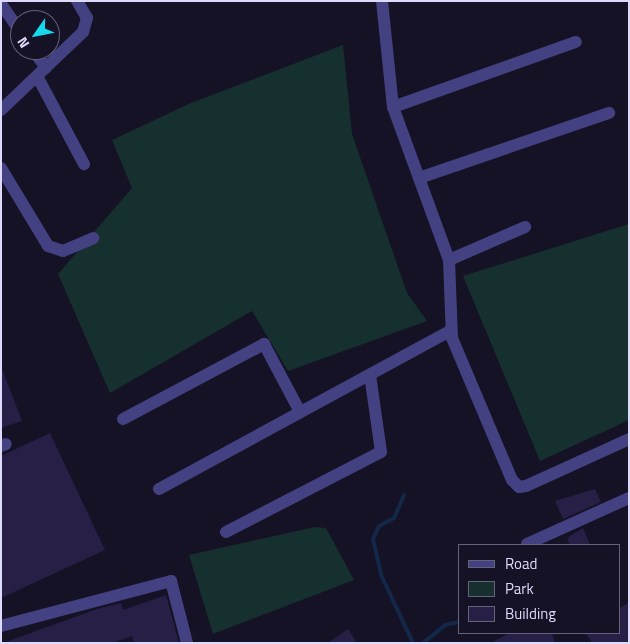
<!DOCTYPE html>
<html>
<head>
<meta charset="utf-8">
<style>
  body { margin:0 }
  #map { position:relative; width:630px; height:644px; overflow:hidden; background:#151226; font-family:"Titillium Web",sans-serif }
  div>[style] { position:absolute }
  .green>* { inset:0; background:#15302f }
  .stream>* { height:4px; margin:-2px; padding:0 2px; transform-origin:2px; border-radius:2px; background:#132849 }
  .building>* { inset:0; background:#271f46 }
  .minor>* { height:12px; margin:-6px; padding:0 6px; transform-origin:6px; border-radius:6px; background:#434181 }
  span { translate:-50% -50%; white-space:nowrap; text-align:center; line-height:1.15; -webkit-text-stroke:5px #151226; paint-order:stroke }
  .frame { position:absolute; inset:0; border:2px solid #dedafc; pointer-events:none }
  .legend { position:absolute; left:458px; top:544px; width:162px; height:90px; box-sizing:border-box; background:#151226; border:1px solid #65627c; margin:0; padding:6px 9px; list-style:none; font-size:15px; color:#dedafc }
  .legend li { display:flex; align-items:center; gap:10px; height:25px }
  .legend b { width:25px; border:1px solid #65627c }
  .north { position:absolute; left:10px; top:10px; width:50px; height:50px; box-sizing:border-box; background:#151226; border:1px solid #65627c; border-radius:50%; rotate:237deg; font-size:14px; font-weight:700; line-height:20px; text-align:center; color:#dedafc }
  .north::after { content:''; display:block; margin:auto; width:18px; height:22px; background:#17d7eb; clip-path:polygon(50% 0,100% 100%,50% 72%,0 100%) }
</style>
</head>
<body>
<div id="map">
  <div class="green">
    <i style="clip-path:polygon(343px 45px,352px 134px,407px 293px,427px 321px,288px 371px,252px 311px,110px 393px,58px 274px,132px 188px,112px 140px,191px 103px)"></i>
    <i style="clip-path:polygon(629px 224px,629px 420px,540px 461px,463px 276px)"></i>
    <i style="clip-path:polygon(315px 527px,326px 528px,354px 580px,213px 634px,189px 555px)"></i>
  </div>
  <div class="stream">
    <i style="left:404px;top:495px;width:25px;rotate:113deg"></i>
    <i style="left:394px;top:518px;width:17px;rotate:152deg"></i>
    <i style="left:379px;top:526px;width:14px;rotate:115deg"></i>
    <i style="left:373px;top:539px;width:39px;rotate:77deg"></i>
    <i style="left:382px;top:577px;width:73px;rotate:64.8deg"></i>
    <i style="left:423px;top:643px;width:28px;rotate:-39deg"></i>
    <i style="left:445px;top:625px;width:14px;rotate:-12deg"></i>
  </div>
  <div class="building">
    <i style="clip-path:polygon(1px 366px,22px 421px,1px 428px)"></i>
    <i style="clip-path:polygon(50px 433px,105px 550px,1px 598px,1px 456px)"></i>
    <i style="clip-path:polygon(595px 489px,601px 502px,563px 519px,555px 501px)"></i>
    <i style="clip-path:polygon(583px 528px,590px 545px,570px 545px,567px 538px)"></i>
    <i style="clip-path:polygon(166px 595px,179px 643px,134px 643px,132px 636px,112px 643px,3px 643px,97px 609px,121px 603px,123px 610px)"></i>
    <i style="clip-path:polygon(629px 602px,629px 643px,592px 643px,586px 633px,619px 633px,619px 609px)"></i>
    <i style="clip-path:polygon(348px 629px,357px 643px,328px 643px)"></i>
    <i style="clip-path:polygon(510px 633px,552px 633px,555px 643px,490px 643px)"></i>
  </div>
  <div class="minor">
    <i style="left:382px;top:1px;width:107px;rotate:84.1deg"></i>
    <i style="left:393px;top:107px;width:163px;rotate:69.9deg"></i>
    <i style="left:449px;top:260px;width:78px;rotate:87.8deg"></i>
    <i style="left:452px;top:338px;width:154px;rotate:67.1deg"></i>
    <i style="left:512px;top:480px;width:10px;rotate:45deg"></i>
    <i style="left:519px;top:487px;width:7px;rotate:-8deg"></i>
    <i style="left:526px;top:486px;width:113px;rotate:-24.5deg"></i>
    <i style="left:1px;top:4px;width:33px;rotate:55deg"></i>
    <i style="left:33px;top:50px;width:22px;rotate:54deg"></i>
    <i style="left:37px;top:76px;width:100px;rotate:61.9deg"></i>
    <i style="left:393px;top:107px;width:194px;rotate:-19.6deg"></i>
    <i style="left:1px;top:110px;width:113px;rotate:-43.6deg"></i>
    <i style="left:83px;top:32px;width:15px;rotate:-74deg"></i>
    <i style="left:87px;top:18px;width:20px;rotate:-120deg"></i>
    <i style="left:1px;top:168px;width:91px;rotate:58.9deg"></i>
    <i style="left:48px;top:246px;width:16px;rotate:18deg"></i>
    <i style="left:63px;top:251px;width:33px;rotate:-23deg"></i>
    <i style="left:419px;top:178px;width:201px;rotate:-18.9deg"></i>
    <i style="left:449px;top:260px;width:83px;rotate:-23.5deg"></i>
    <i style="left:123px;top:419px;width:160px;rotate:-28deg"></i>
    <i style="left:264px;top:344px;width:77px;rotate:62.1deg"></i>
    <i style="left:1px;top:446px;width:5px;rotate:-22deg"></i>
    <i style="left:159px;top:489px;width:331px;rotate:-28.5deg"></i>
    <i style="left:226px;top:532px;width:174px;rotate:-27.3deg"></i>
    <i style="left:381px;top:452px;width:78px;rotate:-98.1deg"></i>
    <i style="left:527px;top:544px;width:112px;rotate:-24.3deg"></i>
    <i style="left:1px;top:626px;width:176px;rotate:-14.8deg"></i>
    <i style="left:171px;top:581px;width:64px;rotate:75.5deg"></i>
  </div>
  <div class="frame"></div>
  <ul class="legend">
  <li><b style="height:6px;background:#434181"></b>Road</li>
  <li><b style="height:14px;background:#15302f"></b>Park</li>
  <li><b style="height:14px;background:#271f46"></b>Building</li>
  </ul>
  <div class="north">N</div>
</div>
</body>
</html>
